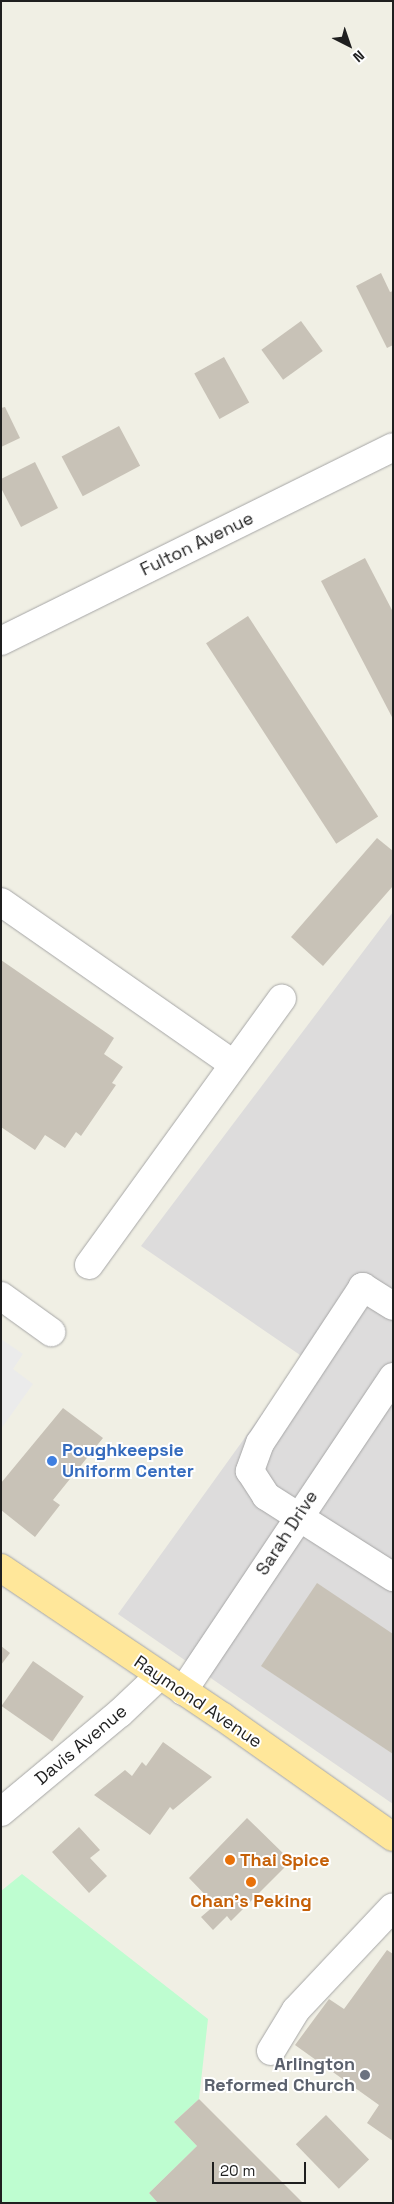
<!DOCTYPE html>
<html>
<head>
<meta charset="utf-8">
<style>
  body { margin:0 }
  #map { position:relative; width:394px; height:2204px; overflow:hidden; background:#f0efe4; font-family:"Space Grotesk",sans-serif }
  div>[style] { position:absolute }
  .residential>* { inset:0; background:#dddcdc }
  .park>* { inset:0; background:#befdd0 }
  .parking>* { inset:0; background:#ebebeb }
  .building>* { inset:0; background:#c8c2b7; transform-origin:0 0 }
  .roads { filter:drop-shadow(0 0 1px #a6a6a6) drop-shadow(0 0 1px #a6a6a6) }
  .minor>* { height:28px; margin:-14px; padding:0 14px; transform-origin:14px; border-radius:14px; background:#fff }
  .major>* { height:28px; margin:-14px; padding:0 14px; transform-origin:14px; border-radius:14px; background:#ffe79a }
  .dots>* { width:14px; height:14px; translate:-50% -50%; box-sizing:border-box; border:2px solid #fff; border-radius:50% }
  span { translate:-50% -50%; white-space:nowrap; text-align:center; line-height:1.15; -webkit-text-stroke:4px #fff; paint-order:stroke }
  .street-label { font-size:18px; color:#1f1f1f }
  .shop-label { font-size:18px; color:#366cbe; font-weight:700 }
  .left { translate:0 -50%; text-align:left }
  .food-label { font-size:18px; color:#c56008; font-weight:700 }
  .worship-label { font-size:18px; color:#5b616d; font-weight:700 }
  .right { translate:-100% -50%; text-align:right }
  .frame { position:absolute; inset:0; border:2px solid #1f1f1f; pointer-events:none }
  .north { position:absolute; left:324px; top:20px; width:50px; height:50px; -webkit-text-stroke:4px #fff; paint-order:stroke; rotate:139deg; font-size:14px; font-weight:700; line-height:20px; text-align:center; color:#1f1f1f }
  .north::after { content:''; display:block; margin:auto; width:18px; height:22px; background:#1f1f1f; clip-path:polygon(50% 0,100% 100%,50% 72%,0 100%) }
  .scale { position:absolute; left:212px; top:2162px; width:94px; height:22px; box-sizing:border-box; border:2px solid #1f1f1f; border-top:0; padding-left:6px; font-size:15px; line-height:18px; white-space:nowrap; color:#1f1f1f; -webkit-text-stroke:4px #fff; paint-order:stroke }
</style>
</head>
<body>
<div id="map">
  <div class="residential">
    <i style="clip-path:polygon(393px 912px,393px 1804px,118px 1614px,303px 1357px,141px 1246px)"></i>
  </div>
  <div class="park">
    <i style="clip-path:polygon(22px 1874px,208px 2019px,199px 2099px,174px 2122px,197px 2146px,149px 2193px,158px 2203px,1px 2203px,1px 1891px)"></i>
  </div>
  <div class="parking">
    <i style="clip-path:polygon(1px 1339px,23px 1354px,13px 1369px,33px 1384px,1px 1429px)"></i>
  </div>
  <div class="building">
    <i style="clip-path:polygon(381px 273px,390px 292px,393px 291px,393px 345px,387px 348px,356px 286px)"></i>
    <i style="left:301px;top:321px;width:37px;height:49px;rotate:54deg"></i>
    <i style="left:224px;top:357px;width:52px;height:34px;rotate:61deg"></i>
    <i style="clip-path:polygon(5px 407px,20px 438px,1px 447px,1px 408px)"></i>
    <i style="left:119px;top:426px;width:45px;height:65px;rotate:62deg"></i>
    <i style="clip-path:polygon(35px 462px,58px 508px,21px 527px,1px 488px,1px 479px)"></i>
    <i style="clip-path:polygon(365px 558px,393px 612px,393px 719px,321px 581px)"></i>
    <i style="left:248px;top:616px;width:239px;height:50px;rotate:57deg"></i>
    <i style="clip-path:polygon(377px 838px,393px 851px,393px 886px,323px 966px,291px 937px)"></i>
    <i style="clip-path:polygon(1px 960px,114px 1038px,104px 1054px,123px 1067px,112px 1083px,116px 1085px,81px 1136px,76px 1132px,65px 1148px,45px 1135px,35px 1150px,1px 1127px)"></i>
    <i style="clip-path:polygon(63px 1408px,103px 1438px,53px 1500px,60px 1505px,35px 1537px,1px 1510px,1px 1483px)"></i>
    <i style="clip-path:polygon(317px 1583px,393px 1634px,393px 1754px,261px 1666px)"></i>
    <i style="clip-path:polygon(1px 1646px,10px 1653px,1px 1665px)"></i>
    <i style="left:33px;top:1661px;width:62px;height:55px;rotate:35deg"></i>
    <i style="clip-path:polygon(163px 1742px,212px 1777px,173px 1810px,170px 1807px,150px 1835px,94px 1795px,125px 1770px,132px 1776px,142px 1762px,146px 1766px)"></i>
    <i style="clip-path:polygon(247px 1818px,291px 1861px,231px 1921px,227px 1916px,213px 1930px,201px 1917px,215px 1905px,189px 1878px)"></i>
    <i style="clip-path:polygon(79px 1827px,100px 1850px,90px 1858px,107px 1876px,89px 1893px,52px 1852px)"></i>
    <i style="clip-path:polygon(387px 1950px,393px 1954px,393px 2141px,367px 2123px,379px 2105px,295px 2045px,329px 1999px,344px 2009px)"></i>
    <i style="clip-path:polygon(199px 2099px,303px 2203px,158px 2203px,149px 2193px,197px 2146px,174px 2122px)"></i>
    <i style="left:326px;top:2115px;width:62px;height:42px;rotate:46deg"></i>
  </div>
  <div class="roads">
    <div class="minor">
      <i style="left:1px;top:641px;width:437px;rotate:-26.3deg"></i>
      <i style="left:1px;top:902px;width:283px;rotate:34.9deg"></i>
      <i style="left:89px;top:1265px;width:329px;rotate:-54.1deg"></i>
      <i style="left:1px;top:1296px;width:62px;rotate:35.8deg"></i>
      <i style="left:393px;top:1306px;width:36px;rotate:-148deg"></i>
      <i style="left:363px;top:1287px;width:187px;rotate:123.4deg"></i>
      <i style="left:260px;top:1443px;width:30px;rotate:110deg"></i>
      <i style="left:250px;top:1471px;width:30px;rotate:57deg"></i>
      <i style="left:266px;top:1496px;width:151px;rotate:32.5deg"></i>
      <i style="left:183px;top:1691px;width:378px;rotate:-56.2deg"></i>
      <i style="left:1px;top:1812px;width:155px;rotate:-39.8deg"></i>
      <i style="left:120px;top:1713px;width:54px;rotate:-43.5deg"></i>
      <i style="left:271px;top:2051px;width:48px;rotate:-58.6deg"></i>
      <i style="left:296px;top:2010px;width:141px;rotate:-46.7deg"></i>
    </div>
    <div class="major">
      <i style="left:1px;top:1568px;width:267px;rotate:33.9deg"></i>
      <i style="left:223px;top:1717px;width:208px;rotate:35.2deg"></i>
    </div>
  </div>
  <div class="dots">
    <i style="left:52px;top:1461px;background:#3f7fe0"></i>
    <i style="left:230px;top:1860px;background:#e8710a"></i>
    <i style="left:251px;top:1882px;background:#e8710a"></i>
    <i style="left:365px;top:2075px;background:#6b7280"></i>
  </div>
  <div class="street-label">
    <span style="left:197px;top:544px;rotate:-26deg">Fulton Avenue</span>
    <span style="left:287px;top:1533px;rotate:-57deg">Sarah Drive</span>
    <span style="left:198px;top:1702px;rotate:34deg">Raymond Avenue</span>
    <span style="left:81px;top:1745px;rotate:-40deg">Davis Avenue</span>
  </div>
  <div class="shop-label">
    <span class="left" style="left:62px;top:1461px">Poughkeepsie<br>Uniform Center</span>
  </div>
  <div class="food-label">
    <span class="left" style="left:240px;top:1860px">Thai Spice</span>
    <span style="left:251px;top:1901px">Chan's Peking</span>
  </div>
  <div class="worship-label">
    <span class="right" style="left:355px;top:2075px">Arlington<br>Reformed Church</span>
  </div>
  <div class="frame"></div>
  <div class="north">N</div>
  <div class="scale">20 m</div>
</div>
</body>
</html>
